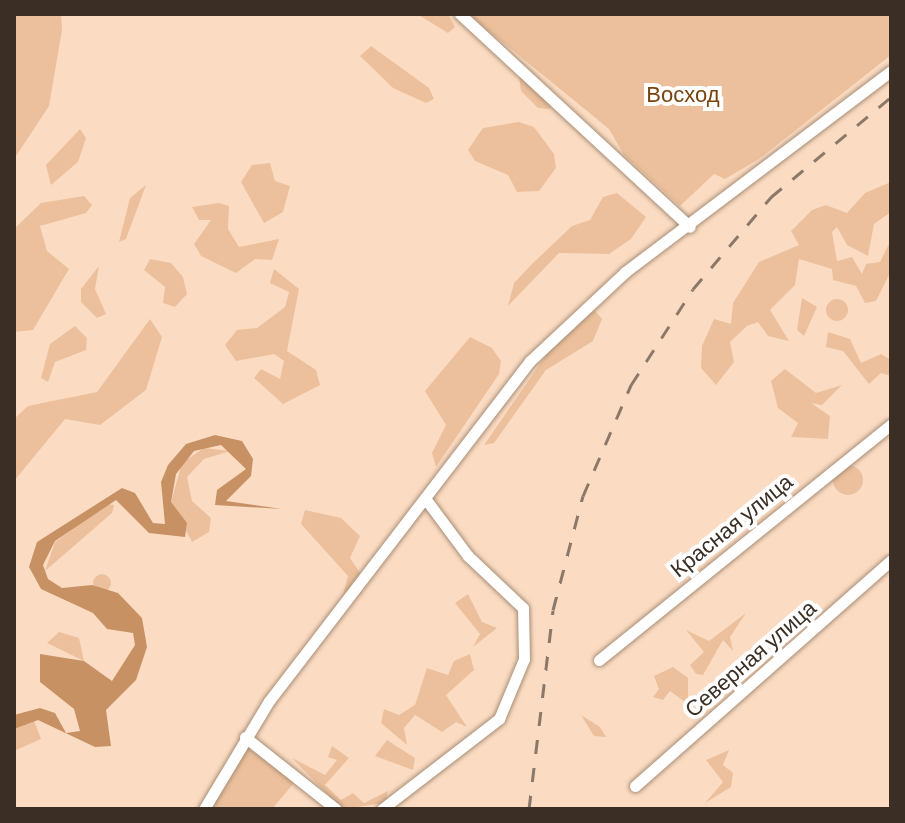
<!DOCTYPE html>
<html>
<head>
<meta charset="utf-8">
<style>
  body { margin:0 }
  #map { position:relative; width:905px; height:823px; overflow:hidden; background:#fbdcc3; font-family:Barlow,sans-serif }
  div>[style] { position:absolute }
  .green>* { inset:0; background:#ecc09c }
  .round { border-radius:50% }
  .water>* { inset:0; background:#c89164 }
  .roads { filter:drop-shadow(0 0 2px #a98d76) drop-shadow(0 0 2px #a98d76) }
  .minor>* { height:11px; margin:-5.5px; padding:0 5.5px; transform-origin:5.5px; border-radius:5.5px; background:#fff }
  .rail>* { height:3px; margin-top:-1.5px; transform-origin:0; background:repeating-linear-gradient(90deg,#8c7868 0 14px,transparent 0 28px) }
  span { translate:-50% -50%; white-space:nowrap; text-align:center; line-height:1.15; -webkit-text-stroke:8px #fff; paint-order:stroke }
  .park-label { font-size:22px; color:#79440d }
  .street-label { font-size:22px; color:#3b2f25 }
  .frame { position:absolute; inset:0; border:16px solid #3b2f25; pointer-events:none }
</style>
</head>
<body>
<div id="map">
  <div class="green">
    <i style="clip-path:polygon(14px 14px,61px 14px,62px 30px,49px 106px,14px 159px)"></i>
    <i style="clip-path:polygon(417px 14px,448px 14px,455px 27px,448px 33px)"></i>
    <i style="clip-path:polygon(468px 14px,891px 14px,891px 55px,759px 159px,725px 179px,714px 174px,680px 206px,624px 155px,609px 129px)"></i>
    <i style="clip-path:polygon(371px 46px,429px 88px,434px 99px,426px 103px,393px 88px,360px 56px)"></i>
    <i style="clip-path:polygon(519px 75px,551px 105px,550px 109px,538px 108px,521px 91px)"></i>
    <i style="clip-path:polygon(519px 122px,534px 127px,554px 154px,556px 168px,539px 191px,517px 192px,508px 175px,475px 161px,468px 150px,483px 128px)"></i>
    <i style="clip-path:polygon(80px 129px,86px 138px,78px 162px,51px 185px,46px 165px)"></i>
    <i style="clip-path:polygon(270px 163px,275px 181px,290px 186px,283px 212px,264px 223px,241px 182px,252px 165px)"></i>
    <i style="clip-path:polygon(891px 182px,891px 212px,874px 224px,868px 256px,847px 245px,837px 227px,832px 232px,837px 261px,852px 257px,862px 274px,866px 264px,880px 262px,891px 240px,891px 271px,876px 301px,865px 303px,856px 286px,833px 280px,832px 269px,799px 259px,795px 285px,770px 310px,789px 341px,768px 336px,758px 322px,747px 326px,730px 342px,734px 362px,716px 385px,701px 368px,702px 346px,714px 319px,731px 324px,733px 303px,759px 262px,799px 245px,791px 231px,812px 210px,826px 205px,847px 213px,865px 193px)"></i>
    <i style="clip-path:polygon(146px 185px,126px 239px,119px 242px,130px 198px)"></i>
    <i style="clip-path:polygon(617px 193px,646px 217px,631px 239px,609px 254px,559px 253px,508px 306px,514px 283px,532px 264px,572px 226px,590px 220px,603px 197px)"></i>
    <i style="clip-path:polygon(84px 196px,92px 205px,86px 213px,40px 226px,47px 251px,69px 269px,33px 330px,14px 332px,14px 229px,41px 203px)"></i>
    <i style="clip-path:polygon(219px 203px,229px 206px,228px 229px,239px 247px,279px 239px,272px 260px,255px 259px,236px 273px,201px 256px,194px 244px,211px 220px,199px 220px,192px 207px)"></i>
    <i style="clip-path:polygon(150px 259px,171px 263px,183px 277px,187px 294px,175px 307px,163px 303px,165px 287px,144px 270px)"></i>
    <i style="clip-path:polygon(99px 266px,95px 289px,106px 314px,97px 318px,81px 302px,81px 289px)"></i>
    <i style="clip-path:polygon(274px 269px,299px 289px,287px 351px,316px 370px,320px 385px,283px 404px,254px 378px,261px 369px,280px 379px,284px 361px,274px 354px,236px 361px,225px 345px,237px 330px,257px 328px,285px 307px,289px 292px,270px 283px)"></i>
    <i style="clip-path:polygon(802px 298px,817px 307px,804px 336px,797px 330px)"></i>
    <i class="round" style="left:826px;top:299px;width:22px;height:22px"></i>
    <i style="clip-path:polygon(593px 308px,602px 319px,593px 341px,546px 370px,494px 443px,484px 445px,547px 354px)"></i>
    <i style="clip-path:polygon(150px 319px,162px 337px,146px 390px,100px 425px,65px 419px,14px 481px,14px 419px,28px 406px,97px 392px)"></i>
    <i style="clip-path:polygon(75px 326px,87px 338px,86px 350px,55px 362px,48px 382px,41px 378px,50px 344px)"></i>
    <i style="clip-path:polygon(828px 332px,850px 339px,861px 363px,881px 354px,891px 360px,891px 376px,881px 373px,869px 384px,843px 351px,826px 347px)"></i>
    <i style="clip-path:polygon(470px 337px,492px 348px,501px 361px,499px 374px,436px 467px,432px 453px,446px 425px,425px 391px)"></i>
    <i style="clip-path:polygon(785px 369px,816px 393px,842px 385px,822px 405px,811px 403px,830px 416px,828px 439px,791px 437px,798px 423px,778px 408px,771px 381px)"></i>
    <i style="clip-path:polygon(204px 448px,230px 451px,204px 459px,187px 477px,192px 501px,211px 518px,209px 532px,192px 542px,171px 502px,182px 463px)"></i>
    <i class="round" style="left:833px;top:465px;width:30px;height:30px"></i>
    <i style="clip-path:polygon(107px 504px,114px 505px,112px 513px,45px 571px,55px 542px)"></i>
    <i style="clip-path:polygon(305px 510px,341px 518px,360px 536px,350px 558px,362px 576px,343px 595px,348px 576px,301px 524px)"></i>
    <i class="round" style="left:93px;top:574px;width:18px;height:18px"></i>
    <i style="clip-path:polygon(468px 594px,482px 622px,497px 628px,473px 647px,480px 634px,455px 603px)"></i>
    <i style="clip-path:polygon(746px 613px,730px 637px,733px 651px,723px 640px,703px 675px,696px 674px,690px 665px,704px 652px,686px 630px,709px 641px)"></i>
    <i style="clip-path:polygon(59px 632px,79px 638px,84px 661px,47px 643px)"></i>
    <i style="clip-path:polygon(470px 654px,474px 670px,446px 695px,467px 727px,456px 722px,442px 732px,415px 715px,404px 728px,407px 745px,381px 723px,384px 709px,399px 715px,415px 705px,427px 668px,448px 675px,454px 661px)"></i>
    <i style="clip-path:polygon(673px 667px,688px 678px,688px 704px,670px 691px,663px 700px,653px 697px,659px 689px,654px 676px)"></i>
    <i style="clip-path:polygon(581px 715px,600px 727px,606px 737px,594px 736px)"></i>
    <i style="clip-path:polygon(14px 717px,33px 718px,41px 739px,14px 751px)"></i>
    <i style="clip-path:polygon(387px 740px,415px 758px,413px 770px,375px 756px)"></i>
    <i style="clip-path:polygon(332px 746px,349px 758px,325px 785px,341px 800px,353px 793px,364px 803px,388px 791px,385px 803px,342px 809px,292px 758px,325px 775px,337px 760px,328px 757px)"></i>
    <i style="clip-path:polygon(248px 748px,294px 783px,272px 809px,211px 809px)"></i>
    <i style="clip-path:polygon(729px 750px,723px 765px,733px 773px,731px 787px,705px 803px,723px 782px,706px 760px)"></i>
  </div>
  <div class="water">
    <i style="clip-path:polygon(215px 435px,242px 441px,253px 459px,251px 476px,226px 501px,282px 509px,215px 505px,217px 490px,246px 469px,221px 445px,194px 451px,176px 474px,171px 502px,187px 523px,185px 537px,149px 533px,116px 500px,55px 541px,43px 565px,48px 579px,62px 588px,92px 585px,118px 593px,142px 618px,147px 647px,136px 680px,106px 710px,111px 746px,95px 747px,38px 720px,14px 729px,14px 715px,40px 708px,55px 713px,66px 733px,80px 731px,74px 709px,40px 682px,40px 654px,84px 661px,112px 681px,135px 645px,133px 633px,107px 629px,93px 613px,41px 589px,29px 567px,37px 542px,122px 488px,135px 493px,153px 523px,165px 524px,161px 482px,168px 465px,186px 444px)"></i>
  </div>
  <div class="roads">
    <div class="minor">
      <i style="left:460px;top:14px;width:313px;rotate:42.8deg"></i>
      <i style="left:599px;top:660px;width:375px;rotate:-38.9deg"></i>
      <i style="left:245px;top:737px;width:116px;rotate:38.4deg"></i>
      <i style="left:635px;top:786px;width:341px;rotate:-41.4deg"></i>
      <i style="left:204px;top:809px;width:126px;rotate:-59deg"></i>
      <i style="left:269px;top:701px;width:429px;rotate:-52.5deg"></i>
      <i style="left:530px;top:361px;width:130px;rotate:-43.1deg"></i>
      <i style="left:625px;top:272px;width:333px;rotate:-37.1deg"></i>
      <i style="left:382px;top:809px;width:148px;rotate:-37.6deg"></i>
      <i style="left:499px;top:719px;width:65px;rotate:-67.4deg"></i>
      <i style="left:524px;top:659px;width:51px;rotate:-91.1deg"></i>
      <i style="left:523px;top:608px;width:76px;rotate:-136.6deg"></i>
      <i style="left:468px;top:556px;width:72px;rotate:-126.6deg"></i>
    </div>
  </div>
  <div class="rail">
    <i style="left:529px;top:809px;width:200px;rotate:-83.1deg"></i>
    <i style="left:553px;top:610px;width:118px;rotate:-75.3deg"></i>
    <i style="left:583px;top:496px;width:121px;rotate:-66.6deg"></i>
    <i style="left:631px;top:385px;width:114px;rotate:-57.1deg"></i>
    <i style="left:693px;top:289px;width:121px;rotate:-49.7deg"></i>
    <i style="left:771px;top:197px;width:156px;rotate:-39.8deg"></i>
  </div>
  <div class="park-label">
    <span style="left:683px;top:94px">Восход</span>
  </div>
  <div class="street-label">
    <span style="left:731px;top:525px;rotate:-39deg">Красная улица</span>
    <span style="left:750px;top:658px;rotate:-41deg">Северная улица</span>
  </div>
  <div class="frame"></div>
</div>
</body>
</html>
